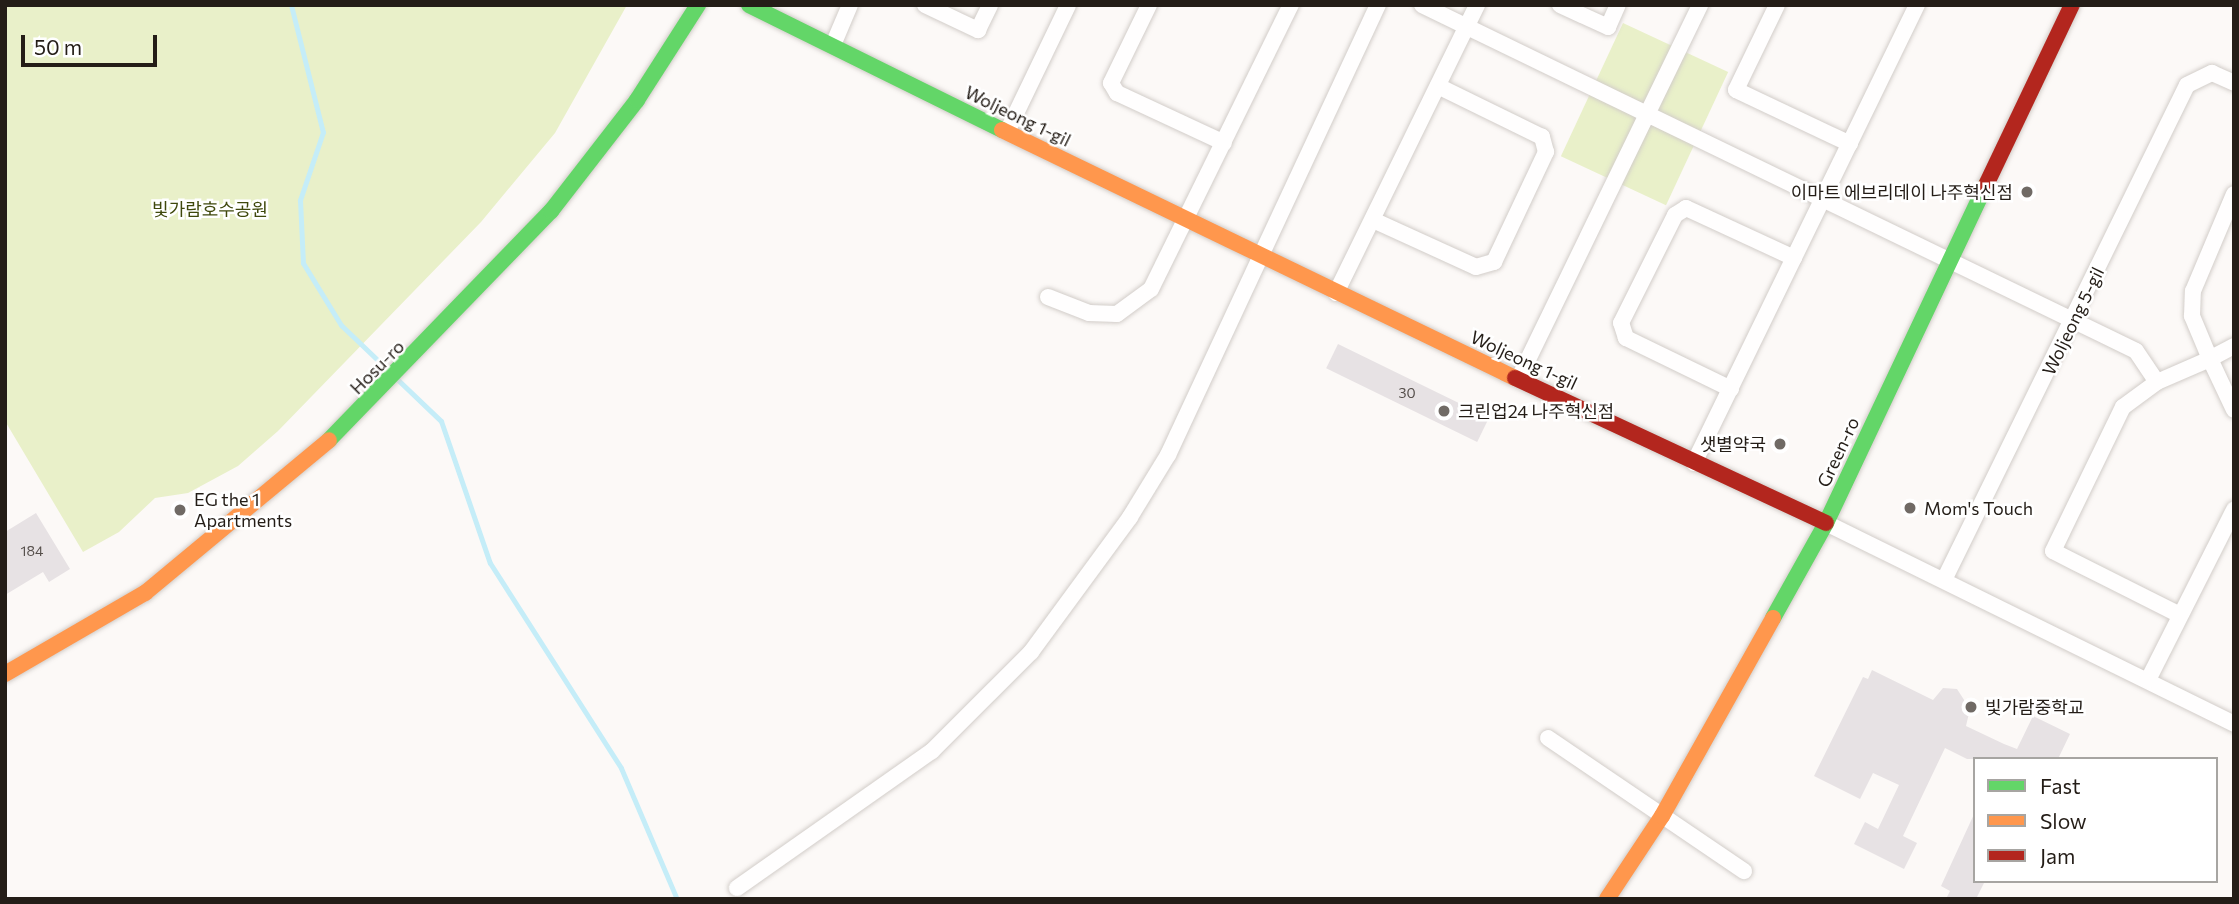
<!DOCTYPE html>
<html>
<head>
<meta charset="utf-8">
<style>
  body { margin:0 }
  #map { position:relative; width:2239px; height:904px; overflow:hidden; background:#fcf9f7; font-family:Commissioner,"Noto Sans KR",sans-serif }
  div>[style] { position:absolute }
  .green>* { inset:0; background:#e9f0c9; transform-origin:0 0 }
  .stream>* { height:5px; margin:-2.5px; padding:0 2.5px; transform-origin:2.5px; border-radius:2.5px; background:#c5edf8 }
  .building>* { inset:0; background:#e7e2e4; transform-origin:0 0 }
  .roads { filter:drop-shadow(0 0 2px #d2cdc9) drop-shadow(0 0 2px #d2cdc9) }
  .street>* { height:16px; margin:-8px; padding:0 8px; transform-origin:8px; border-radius:8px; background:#fffefe }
  .fast>* { height:16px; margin:-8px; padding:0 8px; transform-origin:8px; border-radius:8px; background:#63d668 }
  .slow>* { height:16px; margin:-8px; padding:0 8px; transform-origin:8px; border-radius:8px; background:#ff974d }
  .jam>* { height:16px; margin:-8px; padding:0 8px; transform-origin:8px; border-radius:8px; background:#b3261e }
  .dots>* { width:19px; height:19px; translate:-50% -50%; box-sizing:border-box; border:4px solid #fff; border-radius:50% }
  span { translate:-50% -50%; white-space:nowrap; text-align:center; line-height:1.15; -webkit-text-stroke:5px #fff; paint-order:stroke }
  .number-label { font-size:14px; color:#564f4b }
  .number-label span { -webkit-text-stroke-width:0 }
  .street-label { font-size:18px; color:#241d17 }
  .poi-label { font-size:18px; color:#241d17 }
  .right { translate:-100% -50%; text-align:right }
  .left { translate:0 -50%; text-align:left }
  .park-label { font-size:18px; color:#3f480c }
  .frame { position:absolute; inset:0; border:7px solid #241d17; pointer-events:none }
  .legend { position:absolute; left:1973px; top:757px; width:245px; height:126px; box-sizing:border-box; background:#fff; border:2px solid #a7a5a2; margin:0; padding:9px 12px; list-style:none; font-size:21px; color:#241d17 }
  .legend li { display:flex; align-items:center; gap:14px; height:35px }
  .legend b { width:35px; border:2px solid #a7a5a2 }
  .scale { position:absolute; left:21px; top:35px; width:136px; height:32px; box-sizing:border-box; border:4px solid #241d17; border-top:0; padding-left:9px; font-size:21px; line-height:24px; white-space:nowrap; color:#241d17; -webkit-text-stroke:5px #fff; paint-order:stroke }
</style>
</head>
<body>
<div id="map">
  <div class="green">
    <i style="clip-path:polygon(5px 5px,627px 5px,555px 133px,481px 222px,278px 431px,238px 466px,188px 493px,155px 498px,119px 532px,83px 552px,5px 421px)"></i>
    <i style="left:1623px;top:23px;width:116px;height:147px;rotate:25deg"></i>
  </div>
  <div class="stream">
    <i style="left:291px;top:5px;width:131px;rotate:75.9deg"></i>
    <i style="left:323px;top:132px;width:72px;rotate:108.7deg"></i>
    <i style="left:300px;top:200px;width:63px;rotate:87.3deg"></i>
    <i style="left:303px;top:263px;width:73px;rotate:58.5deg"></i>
    <i style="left:341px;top:325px;width:68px;rotate:43.8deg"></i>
    <i style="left:397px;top:379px;width:61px;rotate:43.7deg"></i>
    <i style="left:441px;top:421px;width:150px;rotate:71deg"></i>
    <i style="left:490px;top:563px;width:243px;rotate:57.4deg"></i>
    <i style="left:621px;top:768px;width:142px;rotate:66.9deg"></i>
  </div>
  <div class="building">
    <i style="left:1338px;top:344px;width:168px;height:27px;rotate:26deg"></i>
    <i style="clip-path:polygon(36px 513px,70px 569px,49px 582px,43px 572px,5px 595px,5px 532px)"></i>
    <i style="clip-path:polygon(1872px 670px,1933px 700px,1943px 688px,1957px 689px,1970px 709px,1966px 726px,2004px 744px,2017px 749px,2033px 716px,2070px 734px,2058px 759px,1967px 759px,1945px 748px,1903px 836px,1917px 843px,1904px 869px,1854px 844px,1865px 822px,1878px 829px,1899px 785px,1873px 773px,1860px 799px,1814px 776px,1863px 677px,1868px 679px)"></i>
    <i style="clip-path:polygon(1975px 812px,1975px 881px,1985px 881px,1976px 899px,1946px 899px,1950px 891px,1941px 886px)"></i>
  </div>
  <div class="roads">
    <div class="street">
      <i style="left:925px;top:5px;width:59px;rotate:25.3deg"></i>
      <i style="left:978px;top:30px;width:28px;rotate:-64deg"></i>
      <i style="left:1149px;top:5px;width:87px;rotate:116deg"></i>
      <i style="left:1111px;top:83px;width:12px;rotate:59deg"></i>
      <i style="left:1117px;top:93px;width:118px;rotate:25deg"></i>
      <i style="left:1422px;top:5px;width:793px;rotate:25.85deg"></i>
      <i style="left:2136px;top:351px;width:37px;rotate:56deg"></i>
      <i style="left:1560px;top:5px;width:53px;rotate:24.6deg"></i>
      <i style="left:1608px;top:27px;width:24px;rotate:-66deg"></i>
      <i style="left:1777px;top:5px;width:94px;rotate:115.8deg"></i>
      <i style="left:1736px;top:90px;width:126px;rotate:25.3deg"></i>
      <i style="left:833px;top:45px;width:43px;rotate:-67deg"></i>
      <i style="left:1007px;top:132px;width:141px;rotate:-64.3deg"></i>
      <i style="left:1373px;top:220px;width:113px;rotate:24.5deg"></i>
      <i style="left:1476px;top:267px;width:19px;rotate:-16deg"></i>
      <i style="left:1494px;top:262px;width:122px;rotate:-64.7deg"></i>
      <i style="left:1546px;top:152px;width:16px;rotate:-105deg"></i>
      <i style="left:1542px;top:137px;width:116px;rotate:-153.9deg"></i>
      <i style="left:1336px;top:293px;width:321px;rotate:-63.9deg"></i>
      <i style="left:1048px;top:297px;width:44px;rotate:21.3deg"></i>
      <i style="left:1089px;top:313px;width:28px;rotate:2deg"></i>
      <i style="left:1117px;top:314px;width:42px;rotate:-36.3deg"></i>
      <i style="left:1151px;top:289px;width:317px;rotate:-63.8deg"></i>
      <i style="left:2234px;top:346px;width:27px;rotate:152deg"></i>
      <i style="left:2210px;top:359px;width:56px;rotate:64.8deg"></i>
      <i style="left:1519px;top:378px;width:415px;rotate:-64.1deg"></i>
      <i style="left:1731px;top:389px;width:117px;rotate:-154.1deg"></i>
      <i style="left:1626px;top:338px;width:16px;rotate:-108deg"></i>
      <i style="left:1621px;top:323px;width:121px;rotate:-63.4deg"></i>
      <i style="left:1675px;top:215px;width:13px;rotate:-32deg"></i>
      <i style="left:1686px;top:208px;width:119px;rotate:24.8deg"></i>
      <i style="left:1694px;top:463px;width:509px;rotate:-64.04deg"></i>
      <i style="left:1826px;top:523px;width:455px;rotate:26.2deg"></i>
      <i style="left:1944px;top:580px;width:551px;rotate:-63.85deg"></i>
      <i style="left:2187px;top:85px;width:28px;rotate:-26deg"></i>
      <i style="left:2212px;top:73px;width:24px;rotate:24deg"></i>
      <i style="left:2180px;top:615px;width:142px;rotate:-153.3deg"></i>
      <i style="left:2053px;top:551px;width:160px;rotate:-64.1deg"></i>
      <i style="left:2123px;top:407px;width:42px;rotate:-36.3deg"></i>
      <i style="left:2157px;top:382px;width:58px;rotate:-23.5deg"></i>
      <i style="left:2210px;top:359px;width:47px;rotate:-112.7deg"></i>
      <i style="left:2192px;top:316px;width:25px;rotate:-88deg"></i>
      <i style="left:2193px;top:291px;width:105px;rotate:-67.1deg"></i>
      <i style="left:2148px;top:680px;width:191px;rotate:-63.2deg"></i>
      <i style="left:1548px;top:738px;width:237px;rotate:34.2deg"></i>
      <i style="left:737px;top:888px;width:238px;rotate:-35.1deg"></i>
      <i style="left:932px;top:751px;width:140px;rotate:-45deg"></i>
      <i style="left:1031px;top:652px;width:167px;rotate:-53.7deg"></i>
      <i style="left:1130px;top:517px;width:73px;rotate:-58.5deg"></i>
      <i style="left:1168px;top:455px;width:497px;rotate:-65deg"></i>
    </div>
    <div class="fast">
      <i style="left:749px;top:5px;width:282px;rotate:26.3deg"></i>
      <i style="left:329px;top:440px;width:319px;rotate:-45.9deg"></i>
      <i style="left:551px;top:211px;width:140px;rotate:-52.2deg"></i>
      <i style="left:637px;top:100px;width:113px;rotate:-57.3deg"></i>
      <i style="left:1773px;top:618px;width:109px;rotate:-60.8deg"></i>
      <i style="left:1826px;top:523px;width:374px;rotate:-64.7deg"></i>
    </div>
    <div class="slow">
      <i style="left:1002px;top:130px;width:570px;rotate:25.8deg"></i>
      <i style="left:5px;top:674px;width:162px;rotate:-30.1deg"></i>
      <i style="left:145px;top:593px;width:239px;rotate:-39.7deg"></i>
      <i style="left:1607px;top:899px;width:100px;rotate:-56.5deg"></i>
      <i style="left:1662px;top:816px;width:227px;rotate:-60.7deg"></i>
    </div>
    <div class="jam">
      <i style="left:1986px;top:185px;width:199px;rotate:-64.5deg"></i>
      <i style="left:1515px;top:378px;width:343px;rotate:25deg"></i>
    </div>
  </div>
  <div class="dots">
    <i style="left:2027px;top:192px;background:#706a65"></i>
    <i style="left:1444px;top:411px;background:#706a65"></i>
    <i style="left:1780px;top:444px;background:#706a65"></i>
    <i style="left:1910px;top:508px;background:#706a65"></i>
    <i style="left:180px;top:510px;background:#706a65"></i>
    <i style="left:1971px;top:707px;background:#706a65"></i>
  </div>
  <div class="number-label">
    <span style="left:1407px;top:393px">30</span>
    <span style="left:32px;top:551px">184</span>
  </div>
  <div class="street-label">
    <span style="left:1018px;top:116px;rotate:26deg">Woljeong 1-gil</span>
    <span style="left:2073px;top:321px;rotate:-64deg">Woljeong 5-gil</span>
    <span style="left:1524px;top:360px;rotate:25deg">Woljeong 1-gil</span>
    <span style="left:377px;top:367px;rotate:-45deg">Hosu-ro</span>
    <span style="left:1838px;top:452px;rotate:-65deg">Green-ro</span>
  </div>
  <div class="poi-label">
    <span class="right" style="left:2013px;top:192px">이마트 에브리데이 나주혁신점</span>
    <span class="left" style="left:1458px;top:411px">크린업24 나주혁신점</span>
    <span class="right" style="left:1766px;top:444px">샛별약국</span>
    <span class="left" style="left:194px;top:510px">EG the 1<br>Apartments</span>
    <span class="left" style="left:1924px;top:508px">Mom's Touch</span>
    <span class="left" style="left:1985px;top:707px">빛가람중학교</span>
  </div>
  <div class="park-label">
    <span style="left:210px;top:209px">빛가람호수공원</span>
  </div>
  <div class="frame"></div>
  <ul class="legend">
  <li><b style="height:9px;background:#63d668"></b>Fast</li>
  <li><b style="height:9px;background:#ff974d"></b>Slow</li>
  <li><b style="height:9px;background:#b3261e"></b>Jam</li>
  </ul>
  <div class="scale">50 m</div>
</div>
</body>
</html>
